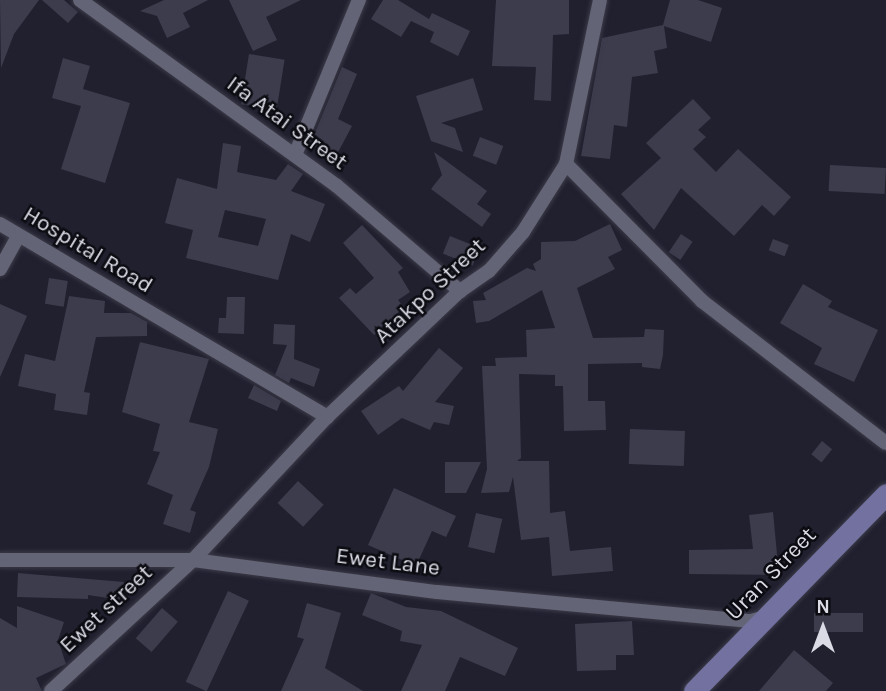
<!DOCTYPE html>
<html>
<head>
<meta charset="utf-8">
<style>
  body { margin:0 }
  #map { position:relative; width:886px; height:691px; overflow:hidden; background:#20202f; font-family:Karla,sans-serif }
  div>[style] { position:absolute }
  .building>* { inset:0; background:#3c3c4d; transform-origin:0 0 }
  .roads { filter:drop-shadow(0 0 2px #3c3b49) drop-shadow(0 0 2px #3c3b49) }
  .street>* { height:14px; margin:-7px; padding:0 7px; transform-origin:7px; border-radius:7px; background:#646477 }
  .secondary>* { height:21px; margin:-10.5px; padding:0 10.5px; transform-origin:10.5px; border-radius:10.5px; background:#7371a0 }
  span { translate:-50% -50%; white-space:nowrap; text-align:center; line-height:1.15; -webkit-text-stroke:5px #0b0b11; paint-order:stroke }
  .street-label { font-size:23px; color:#dbdbe6 }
  .north { position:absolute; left:788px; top:593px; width:70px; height:70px; -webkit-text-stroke:5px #0b0b11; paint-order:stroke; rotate:0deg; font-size:19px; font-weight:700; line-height:28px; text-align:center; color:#dbdbe6 }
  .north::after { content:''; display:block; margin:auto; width:24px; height:32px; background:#dbdbe6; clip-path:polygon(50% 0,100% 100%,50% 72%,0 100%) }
</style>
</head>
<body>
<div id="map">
  <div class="building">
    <i style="clip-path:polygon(0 0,39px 0,14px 34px,1px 68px)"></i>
    <i style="clip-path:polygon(42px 0,64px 0,78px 12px,68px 23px)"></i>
    <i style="clip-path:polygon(164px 0,208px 0,183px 13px,190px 27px,167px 38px,157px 16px,140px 11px)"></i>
    <i style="clip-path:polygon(229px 0,301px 0,266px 17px,277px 40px,253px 51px)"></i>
    <i style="clip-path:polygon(383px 0,398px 0,429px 19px,432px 13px,470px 31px,458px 56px,430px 42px,434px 32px,411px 21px,401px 37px,371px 19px)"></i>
    <i style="clip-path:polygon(496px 0,569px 0,569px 34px,553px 35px,551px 101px,534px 100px,536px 67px,492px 66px)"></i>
    <i style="clip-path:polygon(670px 0,698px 0,722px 8px,711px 42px,664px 26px,667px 48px,654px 51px,658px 73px,632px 77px,627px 127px,614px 125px,610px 159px,581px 156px,602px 38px,663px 25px)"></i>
    <i style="left:249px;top:54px;width:36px;height:51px;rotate:9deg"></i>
    <i style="clip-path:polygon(63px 58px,90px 66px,83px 89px,130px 103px,105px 183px,61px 169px,81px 106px,52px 98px)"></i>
    <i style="clip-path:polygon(342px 67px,357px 74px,338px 119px,352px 126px,335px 158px,310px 145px)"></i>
    <i style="clip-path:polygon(473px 78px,483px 110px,441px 123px,455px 128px,463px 152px,431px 141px,416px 96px)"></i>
    <i style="clip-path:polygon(693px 99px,711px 118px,698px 130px,706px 137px,693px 149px,716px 172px,738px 149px,791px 197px,774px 216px,762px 205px,734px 236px,681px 188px,654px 230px,621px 194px,661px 158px,646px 143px)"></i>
    <i style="left:480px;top:137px;width:25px;height:20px;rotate:21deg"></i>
    <i style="clip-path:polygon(evenodd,223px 143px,241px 146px,237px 172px,276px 180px,288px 164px,303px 174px,291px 191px,325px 204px,310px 242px,291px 234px,278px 280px,186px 258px,193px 230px,165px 223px,177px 178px,217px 189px,223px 143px,225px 210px,266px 219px,258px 246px,218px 237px,225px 210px)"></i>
    <i style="clip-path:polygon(434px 152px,487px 191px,477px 204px,491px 214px,482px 227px,431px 189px,442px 175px)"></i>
    <i style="left:830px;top:165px;width:56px;height:26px;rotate:3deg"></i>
    <i style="clip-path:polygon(610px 224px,622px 250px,608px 257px,615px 269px,577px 288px,593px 338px,644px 337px,645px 329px,664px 330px,663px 355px,660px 369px,642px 367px,642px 363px,588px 364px,588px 401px,605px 401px,606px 430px,564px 431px,563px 386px,555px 386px,555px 375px,519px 374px,521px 458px,517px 461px,549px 461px,550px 513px,565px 511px,570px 551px,611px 547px,613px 571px,552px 576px,549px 537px,521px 540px,513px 477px,509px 492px,481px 493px,487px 469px,482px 366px,496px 366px,495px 358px,527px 357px,526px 330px,555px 328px,542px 290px,489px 321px,476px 323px,473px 301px,486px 300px,483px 293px,527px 268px,536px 271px,533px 264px,541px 259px,541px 242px,575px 241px)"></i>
    <i style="clip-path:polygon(362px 225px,403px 268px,398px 272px,410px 292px,398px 300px,404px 307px,374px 335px,339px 298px,350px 288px,356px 294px,374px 278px,343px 243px)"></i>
    <i style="left:681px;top:234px;width:14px;height:22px;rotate:34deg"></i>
    <i style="left:450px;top:236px;width:32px;height:19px;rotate:22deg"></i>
    <i style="left:773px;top:239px;width:17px;height:12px;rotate:21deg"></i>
    <i style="left:49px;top:278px;width:19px;height:26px;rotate:9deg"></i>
    <i style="clip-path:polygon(803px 284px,832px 301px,828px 307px,878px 330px,854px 382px,814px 364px,822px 348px,780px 323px)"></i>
    <i style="clip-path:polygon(69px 296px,105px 301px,104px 313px,131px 313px,147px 322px,147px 336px,96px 337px,84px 392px,90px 393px,87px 415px,54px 410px,56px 394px,18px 386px,25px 354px,55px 361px)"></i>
    <i style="clip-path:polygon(227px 297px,245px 297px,244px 334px,218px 333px,219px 318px,226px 318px)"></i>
    <i style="clip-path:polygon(0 304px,27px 316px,0 377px)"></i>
    <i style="clip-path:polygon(274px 324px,295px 325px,294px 359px,320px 369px,314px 387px,291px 378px,289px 383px,275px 375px,287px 345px,273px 344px)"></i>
    <i style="clip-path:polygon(140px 342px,209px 359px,189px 422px,218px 429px,209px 467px,190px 510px,196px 512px,190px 533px,163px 524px,173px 495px,147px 484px,160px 452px,153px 451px,160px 424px,122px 412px)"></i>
    <i style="clip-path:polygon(439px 348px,463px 368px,435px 402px,454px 406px,449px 425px,434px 422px,430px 430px,402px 418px,378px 435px,361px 411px,399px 386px,403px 391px)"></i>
    <i style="clip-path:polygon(254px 385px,281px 401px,277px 411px,248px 398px)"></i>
    <i style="left:630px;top:429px;width:55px;height:35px;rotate:2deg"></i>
    <i style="left:822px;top:441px;width:13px;height:17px;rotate:39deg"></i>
    <i style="clip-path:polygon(445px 462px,481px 462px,466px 493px,445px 493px)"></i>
    <i style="left:298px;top:481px;width:35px;height:30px;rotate:43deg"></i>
    <i style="clip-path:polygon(394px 488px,456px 516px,446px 537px,432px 531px,416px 566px,368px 545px)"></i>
    <i style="clip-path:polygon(773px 512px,779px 575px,689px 574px,689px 550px,753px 549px,749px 515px)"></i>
    <i style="left:476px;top:513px;width:27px;height:35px;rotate:13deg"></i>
    <i style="clip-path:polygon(18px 573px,124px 582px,121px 600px,88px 595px,88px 599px,17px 597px)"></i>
    <i style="left:228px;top:591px;width:23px;height:100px;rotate:25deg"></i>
    <i style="clip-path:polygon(371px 593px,406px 607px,441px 611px,518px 648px,505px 676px,460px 657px,445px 691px,401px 691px,422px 645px,400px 641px,402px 631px,362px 615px)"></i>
    <i style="clip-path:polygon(307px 603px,341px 613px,325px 668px,363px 691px,281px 691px,304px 639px,297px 637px)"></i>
    <i style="clip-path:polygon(17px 606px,64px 622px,58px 640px,66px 664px,36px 678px,42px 691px,0 691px,0 618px,17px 628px)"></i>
    <i style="left:162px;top:608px;width:21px;height:40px;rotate:41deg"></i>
    <i style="left:814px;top:613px;width:49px;height:19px"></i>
    <i style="clip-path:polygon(632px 621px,634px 655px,616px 655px,616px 670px,577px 671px,575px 624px)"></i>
    <i style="clip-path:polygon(794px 650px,833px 683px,826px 691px,759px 691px)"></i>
  </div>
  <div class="roads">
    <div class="street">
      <i style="left:80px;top:0;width:317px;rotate:35.9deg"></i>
      <i style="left:337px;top:186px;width:162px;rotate:40.5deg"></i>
      <i style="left:295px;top:155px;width:168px;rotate:-67.6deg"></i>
      <i style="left:566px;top:164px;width:193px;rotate:45.2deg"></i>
      <i style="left:702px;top:301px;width:232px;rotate:37.7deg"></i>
      <i style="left:0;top:224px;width:380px;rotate:30.5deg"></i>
      <i style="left:0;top:269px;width:38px;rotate:-61deg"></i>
      <i style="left:0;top:560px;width:193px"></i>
      <i style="left:193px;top:560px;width:246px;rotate:7.5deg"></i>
      <i style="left:437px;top:592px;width:315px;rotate:5.3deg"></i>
      <i style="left:751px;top:621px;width:15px;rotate:-16deg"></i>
      <i style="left:51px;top:691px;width:193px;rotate:-42.7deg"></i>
      <i style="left:193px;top:560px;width:196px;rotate:-46.9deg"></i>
      <i style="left:327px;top:417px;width:183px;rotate:-43.5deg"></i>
      <i style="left:460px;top:291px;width:35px;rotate:-35deg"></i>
      <i style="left:489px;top:271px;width:52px;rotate:-48.9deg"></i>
      <i style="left:523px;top:232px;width:80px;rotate:-57.7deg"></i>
      <i style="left:566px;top:164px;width:167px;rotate:-78.3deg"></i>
    </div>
    <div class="secondary">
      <i style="left:694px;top:691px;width:275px;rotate:-45.7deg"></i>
    </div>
  </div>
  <div class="street-label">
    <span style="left:287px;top:123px;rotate:36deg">Ifa Atai Street</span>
    <span style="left:88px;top:250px;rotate:31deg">Hospital Road</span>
    <span style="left:430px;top:291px;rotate:-43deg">Atakpo Street</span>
    <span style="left:388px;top:562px;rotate:7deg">Ewet Lane</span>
    <span style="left:771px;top:574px;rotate:-46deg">Uran Street</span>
    <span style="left:106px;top:609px;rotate:-43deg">Ewet street</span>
  </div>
  <div class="north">N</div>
</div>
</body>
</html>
